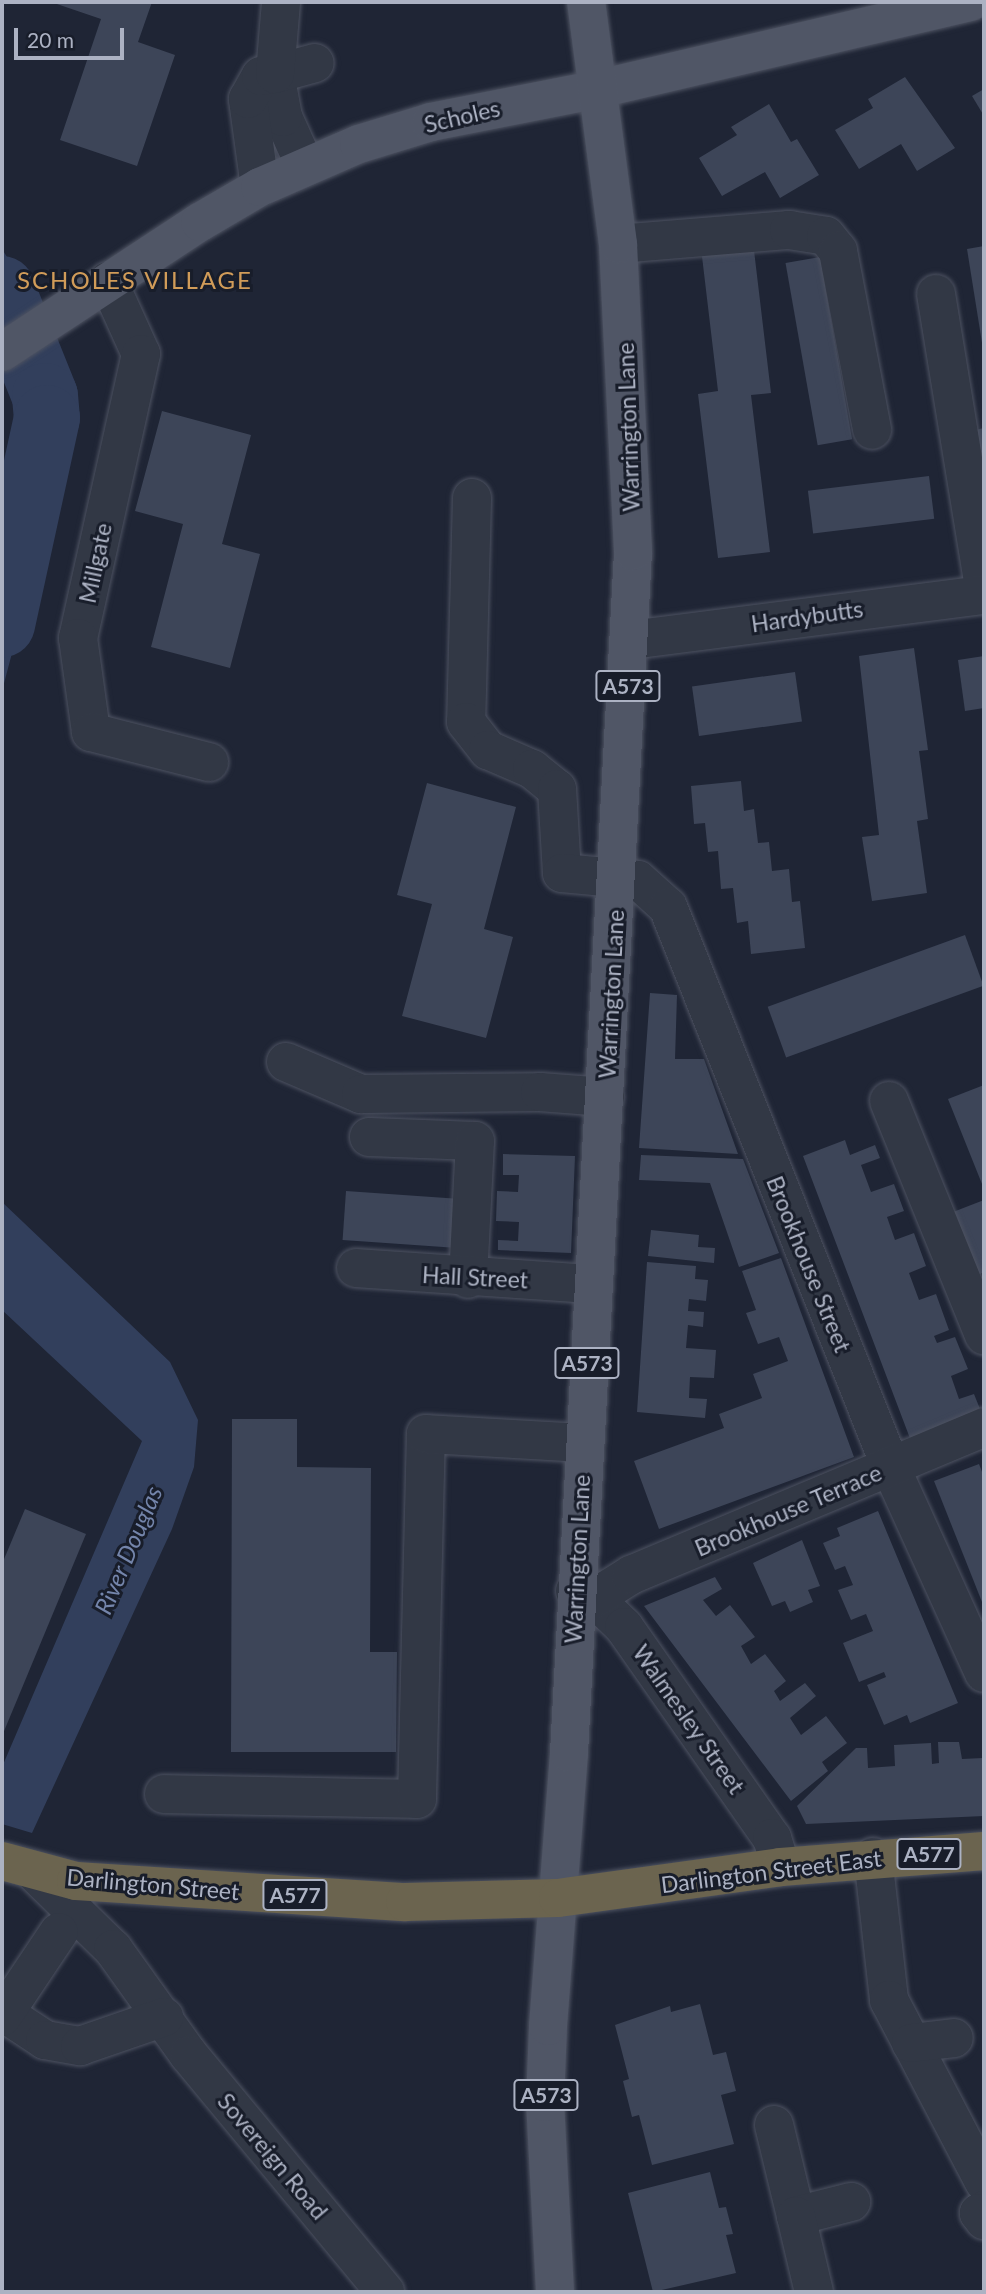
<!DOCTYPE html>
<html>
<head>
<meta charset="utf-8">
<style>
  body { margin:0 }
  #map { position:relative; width:986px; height:2294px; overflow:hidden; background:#1f2535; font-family:Lato,sans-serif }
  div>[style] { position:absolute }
  .water>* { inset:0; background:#323f5c }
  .river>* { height:66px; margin:-33px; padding:0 33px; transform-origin:33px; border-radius:33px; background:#323f5c }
  .building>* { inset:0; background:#3d4558; transform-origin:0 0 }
  .roads { filter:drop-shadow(0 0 2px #4d5261) drop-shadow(0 0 2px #4d5261) }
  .minor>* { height:38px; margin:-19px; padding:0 19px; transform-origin:19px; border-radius:19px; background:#323845 }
  .major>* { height:38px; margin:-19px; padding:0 19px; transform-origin:19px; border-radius:19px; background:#505666 }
  .highway>* { height:38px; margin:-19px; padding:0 19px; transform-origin:19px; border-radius:19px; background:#6b644f }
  span { translate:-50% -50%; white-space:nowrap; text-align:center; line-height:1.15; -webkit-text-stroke:6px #181d2a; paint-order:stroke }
  .shield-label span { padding:2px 5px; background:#181d2a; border:2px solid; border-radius:5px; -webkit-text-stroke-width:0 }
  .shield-label { font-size:21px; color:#acb2c3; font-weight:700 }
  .street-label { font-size:23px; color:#acb2c3 }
  .neighbourhood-label { font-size:24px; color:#d19c59; letter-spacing:2px }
  .water-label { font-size:24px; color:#7485ab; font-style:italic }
  .frame { position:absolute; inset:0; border:4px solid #acb2c3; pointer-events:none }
  .scale { position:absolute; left:14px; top:28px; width:110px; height:32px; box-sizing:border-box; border:4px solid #acb2c3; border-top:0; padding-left:9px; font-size:21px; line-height:24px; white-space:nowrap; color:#acb2c3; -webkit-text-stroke:5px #181d2a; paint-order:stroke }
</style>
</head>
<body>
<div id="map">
  <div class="water">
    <i style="clip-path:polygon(2px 249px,24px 284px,2px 301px)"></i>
    <i style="clip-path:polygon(56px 362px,72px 393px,67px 445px,2px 691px,2px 557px,29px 442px,15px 390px)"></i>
    <i style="clip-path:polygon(2px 1202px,170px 1362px,198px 1420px,194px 1467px,172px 1529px,32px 1833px,2px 1824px,2px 1767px,142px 1441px,2px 1310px)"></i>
  </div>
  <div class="river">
    <i style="left:2px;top:289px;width:115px;rotate:68.1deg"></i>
    <i style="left:45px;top:396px;width:22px;rotate:85deg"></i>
    <i style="left:47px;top:418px;width:211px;rotate:102.3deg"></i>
  </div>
  <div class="building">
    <i style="clip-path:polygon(51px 2px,152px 2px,138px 42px,175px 55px,137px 166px,60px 140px,101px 19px)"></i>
    <i style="clip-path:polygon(905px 77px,955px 148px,917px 171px,901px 144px,859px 169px,835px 130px,873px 108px,868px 99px)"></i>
    <i style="clip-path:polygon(984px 89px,984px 116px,972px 96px)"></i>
    <i style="clip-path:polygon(769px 104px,791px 142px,797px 139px,819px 175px,780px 198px,765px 172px,722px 196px,699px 158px,737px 135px,731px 127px)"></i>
    <i style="clip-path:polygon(753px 242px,771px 393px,751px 395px,770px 552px,718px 558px,698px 394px,718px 391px,701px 248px)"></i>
    <i style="clip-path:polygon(984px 246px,984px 349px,983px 349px,967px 249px)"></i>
    <i style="left:820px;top:257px;width:185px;height:35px;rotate:80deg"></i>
    <i style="clip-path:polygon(162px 411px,251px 435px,222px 544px,260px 554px,230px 668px,151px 647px,183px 524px,135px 511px)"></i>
    <i style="clip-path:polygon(984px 428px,984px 482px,975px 430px)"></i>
    <i style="left:929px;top:476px;width:43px;height:122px;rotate:83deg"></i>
    <i style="clip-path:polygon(914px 648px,928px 750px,919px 751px,928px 819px,917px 821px,927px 893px,872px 901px,862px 837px,879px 835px,859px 656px)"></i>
    <i style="clip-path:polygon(984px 656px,984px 708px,965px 711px,958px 660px)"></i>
    <i style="left:795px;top:672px;width:50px;height:104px;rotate:82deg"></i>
    <i style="clip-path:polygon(741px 781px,744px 811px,754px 809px,758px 843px,769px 842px,772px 871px,789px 869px,792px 902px,800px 901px,805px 948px,751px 954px,748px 921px,737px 923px,733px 888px,721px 889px,718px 851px,708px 852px,705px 823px,694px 824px,691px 786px)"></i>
    <i style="clip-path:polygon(427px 783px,516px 807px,484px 929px,513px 937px,486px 1038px,402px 1016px,432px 904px,397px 895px)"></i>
    <i style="left:965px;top:935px;width:54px;height:210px;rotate:70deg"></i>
    <i style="clip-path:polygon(650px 993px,677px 995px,675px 1059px,704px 1059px,738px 1154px,639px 1148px)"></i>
    <i style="clip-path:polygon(984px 1085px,984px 1189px,948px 1099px)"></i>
    <i style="clip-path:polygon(845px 1140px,850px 1155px,875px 1145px,880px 1158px,861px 1165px,871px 1192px,894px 1184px,904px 1211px,887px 1217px,895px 1240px,914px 1233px,926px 1266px,909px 1273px,919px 1300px,936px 1294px,949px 1330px,934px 1336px,937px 1343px,955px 1337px,968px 1369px,951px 1376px,959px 1399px,974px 1394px,982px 1414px,911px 1441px,803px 1156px)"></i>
    <i style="clip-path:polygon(503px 1154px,575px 1156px,571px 1253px,498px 1250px,498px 1240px,518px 1241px,519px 1222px,496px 1221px,497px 1191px,518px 1192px,519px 1175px,503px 1175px)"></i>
    <i style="clip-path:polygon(641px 1155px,743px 1159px,779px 1253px,739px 1267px,710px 1183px,639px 1180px)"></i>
    <i style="left:346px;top:1191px;width:122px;height:49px;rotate:4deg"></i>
    <i style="clip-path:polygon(984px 1200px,984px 1272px,978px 1275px,953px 1212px)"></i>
    <i style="clip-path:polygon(651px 1230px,699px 1235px,698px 1247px,715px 1248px,714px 1263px,648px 1256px)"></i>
    <i style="clip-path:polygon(781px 1258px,854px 1457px,659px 1529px,634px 1461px,724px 1428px,719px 1414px,762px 1398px,753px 1374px,788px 1361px,779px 1337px,758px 1344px,746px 1313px,756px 1310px,742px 1271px)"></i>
    <i style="clip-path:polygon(647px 1262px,696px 1266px,695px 1279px,708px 1280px,706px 1301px,689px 1299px,688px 1311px,704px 1312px,703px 1327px,688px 1325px,686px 1348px,716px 1350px,714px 1378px,690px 1377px,689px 1398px,707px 1399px,705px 1418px,637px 1412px)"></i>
    <i style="clip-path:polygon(232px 1419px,297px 1419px,297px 1467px,371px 1468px,370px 1652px,397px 1652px,396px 1752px,231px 1752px)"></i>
    <i style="clip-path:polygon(979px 1464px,984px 1477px,984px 1607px,934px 1481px)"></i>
    <i style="clip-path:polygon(25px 1509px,86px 1534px,2px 1736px,2px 1564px)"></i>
    <i style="clip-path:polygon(878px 1511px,958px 1703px,910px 1723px,907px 1715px,884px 1725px,867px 1685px,886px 1677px,884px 1672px,859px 1682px,843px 1643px,873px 1631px,866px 1614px,851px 1620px,838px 1590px,853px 1585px,845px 1566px,835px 1570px,823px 1543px,840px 1536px,837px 1528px)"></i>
    <i style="clip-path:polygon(802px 1540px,820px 1586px,808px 1590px,813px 1602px,790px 1612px,785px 1601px,772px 1606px,753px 1563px)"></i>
    <i style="clip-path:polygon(715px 1577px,722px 1589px,703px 1600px,716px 1616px,730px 1605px,755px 1637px,741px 1646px,751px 1664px,765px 1654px,786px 1681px,774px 1691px,780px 1701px,805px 1683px,816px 1696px,790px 1718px,801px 1735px,826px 1716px,847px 1743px,822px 1762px,828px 1771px,791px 1801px,644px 1606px)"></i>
    <i style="clip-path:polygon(938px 1742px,959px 1742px,962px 1759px,983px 1758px,984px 1816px,806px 1824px,797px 1806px,856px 1748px,867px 1748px,868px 1768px,895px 1766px,894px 1745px,931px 1743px,932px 1764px,939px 1763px)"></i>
    <i style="clip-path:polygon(700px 2004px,713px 2055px,726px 2052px,736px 2091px,721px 2095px,734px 2144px,652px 2165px,639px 2115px,632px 2117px,623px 2081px,629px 2079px,615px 2025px,670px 2006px,671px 2012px)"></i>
    <i style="clip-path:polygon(710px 2172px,719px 2208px,726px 2207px,733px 2234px,726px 2235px,736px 2273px,653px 2292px,628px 2193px)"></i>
  </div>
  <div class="roads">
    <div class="minor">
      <i style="left:305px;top:166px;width:54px;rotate:-114.2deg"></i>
      <i style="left:283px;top:117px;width:44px;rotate:-100.5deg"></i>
      <i style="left:275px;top:74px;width:41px;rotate:-15.4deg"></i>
      <i style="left:260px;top:187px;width:89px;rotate:-97.8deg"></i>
      <i style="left:248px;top:99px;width:26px;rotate:-61deg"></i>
      <i style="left:261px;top:76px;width:14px;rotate:-8deg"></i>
      <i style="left:275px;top:74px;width:72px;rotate:-85.2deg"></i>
      <i style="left:618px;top:244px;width:172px;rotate:-4.7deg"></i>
      <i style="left:789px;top:230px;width:37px;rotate:9deg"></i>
      <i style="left:826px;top:236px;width:19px;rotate:51deg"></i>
      <i style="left:838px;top:251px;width:182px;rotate:79.2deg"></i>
      <i style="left:108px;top:281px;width:80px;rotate:65.7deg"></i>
      <i style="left:141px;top:354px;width:291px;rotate:102.5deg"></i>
      <i style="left:78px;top:638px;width:95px;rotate:82.1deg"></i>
      <i style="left:91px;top:732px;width:122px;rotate:14.3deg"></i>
      <i style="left:936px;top:294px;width:298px;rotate:80.7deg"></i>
      <i style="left:472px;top:498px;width:224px;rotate:91.5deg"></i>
      <i style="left:466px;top:722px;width:36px;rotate:52deg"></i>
      <i style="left:488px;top:750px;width:48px;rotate:23.4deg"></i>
      <i style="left:532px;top:769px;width:32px;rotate:39deg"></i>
      <i style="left:557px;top:789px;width:84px;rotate:86.6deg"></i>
      <i style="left:562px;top:873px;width:76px;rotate:5.3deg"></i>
      <i style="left:638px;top:880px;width:40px;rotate:42deg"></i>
      <i style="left:668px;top:907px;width:604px;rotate:68.32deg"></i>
      <i style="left:891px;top:1468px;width:225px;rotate:65.6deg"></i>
      <i style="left:631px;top:640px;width:356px;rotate:-7.3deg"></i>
      <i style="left:286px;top:1062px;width:82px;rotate:23.1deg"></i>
      <i style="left:361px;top:1094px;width:179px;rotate:-0.6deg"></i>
      <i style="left:540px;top:1092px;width:65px;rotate:4.4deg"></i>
      <i style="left:889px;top:1101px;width:253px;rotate:67.9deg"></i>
      <i style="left:369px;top:1137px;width:106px;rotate:2.2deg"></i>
      <i style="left:475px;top:1141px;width:138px;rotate:92.9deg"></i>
      <i style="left:356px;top:1268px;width:238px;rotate:3.9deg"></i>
      <i style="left:575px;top:1591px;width:20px;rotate:20deg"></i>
      <i style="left:594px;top:1598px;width:42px;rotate:44deg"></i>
      <i style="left:624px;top:1627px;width:258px;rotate:55deg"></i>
      <i style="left:772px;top:1838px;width:30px;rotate:73deg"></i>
      <i style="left:594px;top:1598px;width:44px;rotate:-31.9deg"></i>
      <i style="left:631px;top:1575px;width:383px;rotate:-22.7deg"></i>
      <i style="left:164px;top:1794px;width:253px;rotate:1.1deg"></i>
      <i style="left:417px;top:1799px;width:365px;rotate:-88.6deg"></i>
      <i style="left:426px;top:1434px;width:156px;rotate:3.3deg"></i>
      <i style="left:873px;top:1857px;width:144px;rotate:83.6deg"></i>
      <i style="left:889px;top:2000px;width:205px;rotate:62.4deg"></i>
      <i style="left:33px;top:1871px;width:112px;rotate:44.3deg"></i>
      <i style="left:113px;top:1949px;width:130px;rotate:54.4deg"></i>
      <i style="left:189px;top:2055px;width:308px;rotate:50.4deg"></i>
      <i style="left:4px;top:2013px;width:49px;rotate:33.4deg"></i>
      <i style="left:45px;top:2040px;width:36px;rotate:10deg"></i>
      <i style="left:80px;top:2046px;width:89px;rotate:-19deg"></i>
      <i style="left:2px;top:2017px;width:102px;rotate:-56.2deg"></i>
      <i style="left:911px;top:2043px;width:43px;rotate:-6.6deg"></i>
      <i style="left:774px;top:2125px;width:94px;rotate:76.4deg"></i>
      <i style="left:796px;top:2216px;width:57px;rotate:-14.3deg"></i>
      <i style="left:984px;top:2210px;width:6px;rotate:149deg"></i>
      <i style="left:979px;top:2213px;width:9px;rotate:54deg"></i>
      <i style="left:796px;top:2216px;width:78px;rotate:76.7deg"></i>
    </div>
    <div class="major">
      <i style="left:2px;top:352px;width:237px;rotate:-33.3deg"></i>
      <i style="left:200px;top:222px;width:69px;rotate:-30.3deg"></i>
      <i style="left:260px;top:187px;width:108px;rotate:-23.5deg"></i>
      <i style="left:359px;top:144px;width:75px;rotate:-17deg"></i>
      <i style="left:431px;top:122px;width:171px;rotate:-11.1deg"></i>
      <i style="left:599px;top:89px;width:382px;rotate:-13.2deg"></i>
      <i style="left:555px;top:2292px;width:190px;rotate:-93deg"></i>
      <i style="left:545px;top:2102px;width:76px;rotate:-87.7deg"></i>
      <i style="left:548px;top:2026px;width:274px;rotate:-85.6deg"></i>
      <i style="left:569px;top:1753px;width:1204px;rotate:-86.95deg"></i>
      <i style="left:633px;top:551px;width:307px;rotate:-92.8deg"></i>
      <i style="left:618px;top:244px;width:244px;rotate:-97.5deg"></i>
    </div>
    <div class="highway">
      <i style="left:2px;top:1861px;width:77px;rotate:15.1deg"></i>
      <i style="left:76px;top:1881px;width:330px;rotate:3.7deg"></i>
      <i style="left:405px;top:1902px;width:153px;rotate:-1.5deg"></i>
      <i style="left:558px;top:1898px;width:225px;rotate:-7.9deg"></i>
      <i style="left:781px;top:1867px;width:204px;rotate:-4.5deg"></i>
    </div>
  </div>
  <div class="shield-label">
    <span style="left:628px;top:686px">A573</span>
    <span style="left:587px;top:1363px">A573</span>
    <span style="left:929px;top:1854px">A577</span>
    <span style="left:295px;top:1895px">A577</span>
    <span style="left:546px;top:2095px">A573</span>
  </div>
  <div class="street-label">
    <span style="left:462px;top:116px;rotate:-13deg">Scholes</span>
    <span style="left:628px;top:427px;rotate:-92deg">Warrington Lane</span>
    <span style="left:95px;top:563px;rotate:-78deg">Millgate</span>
    <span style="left:807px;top:616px;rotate:-8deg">Hardybutts</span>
    <span style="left:611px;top:994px;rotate:-87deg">Warrington Lane</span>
    <span style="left:809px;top:1264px;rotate:68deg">Brookhouse Street</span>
    <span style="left:475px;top:1277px;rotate:3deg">Hall Street</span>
    <span style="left:788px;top:1510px;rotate:-23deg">Brookhouse Terrace</span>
    <span style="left:577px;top:1559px;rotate:-87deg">Warrington Lane</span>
    <span style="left:689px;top:1719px;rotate:55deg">Walmesley Street</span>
    <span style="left:771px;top:1871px;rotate:-7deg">Darlington Street East</span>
    <span style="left:153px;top:1884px;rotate:5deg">Darlington Street</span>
    <span style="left:273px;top:2156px;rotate:50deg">Sovereign Road</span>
  </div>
  <div class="neighbourhood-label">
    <span style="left:135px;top:280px">SCHOLES VILLAGE</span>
  </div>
  <div class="water-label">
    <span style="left:128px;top:1550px;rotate:-67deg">River Douglas</span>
  </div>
  <div class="frame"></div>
  <div class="scale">20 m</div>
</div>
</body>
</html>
